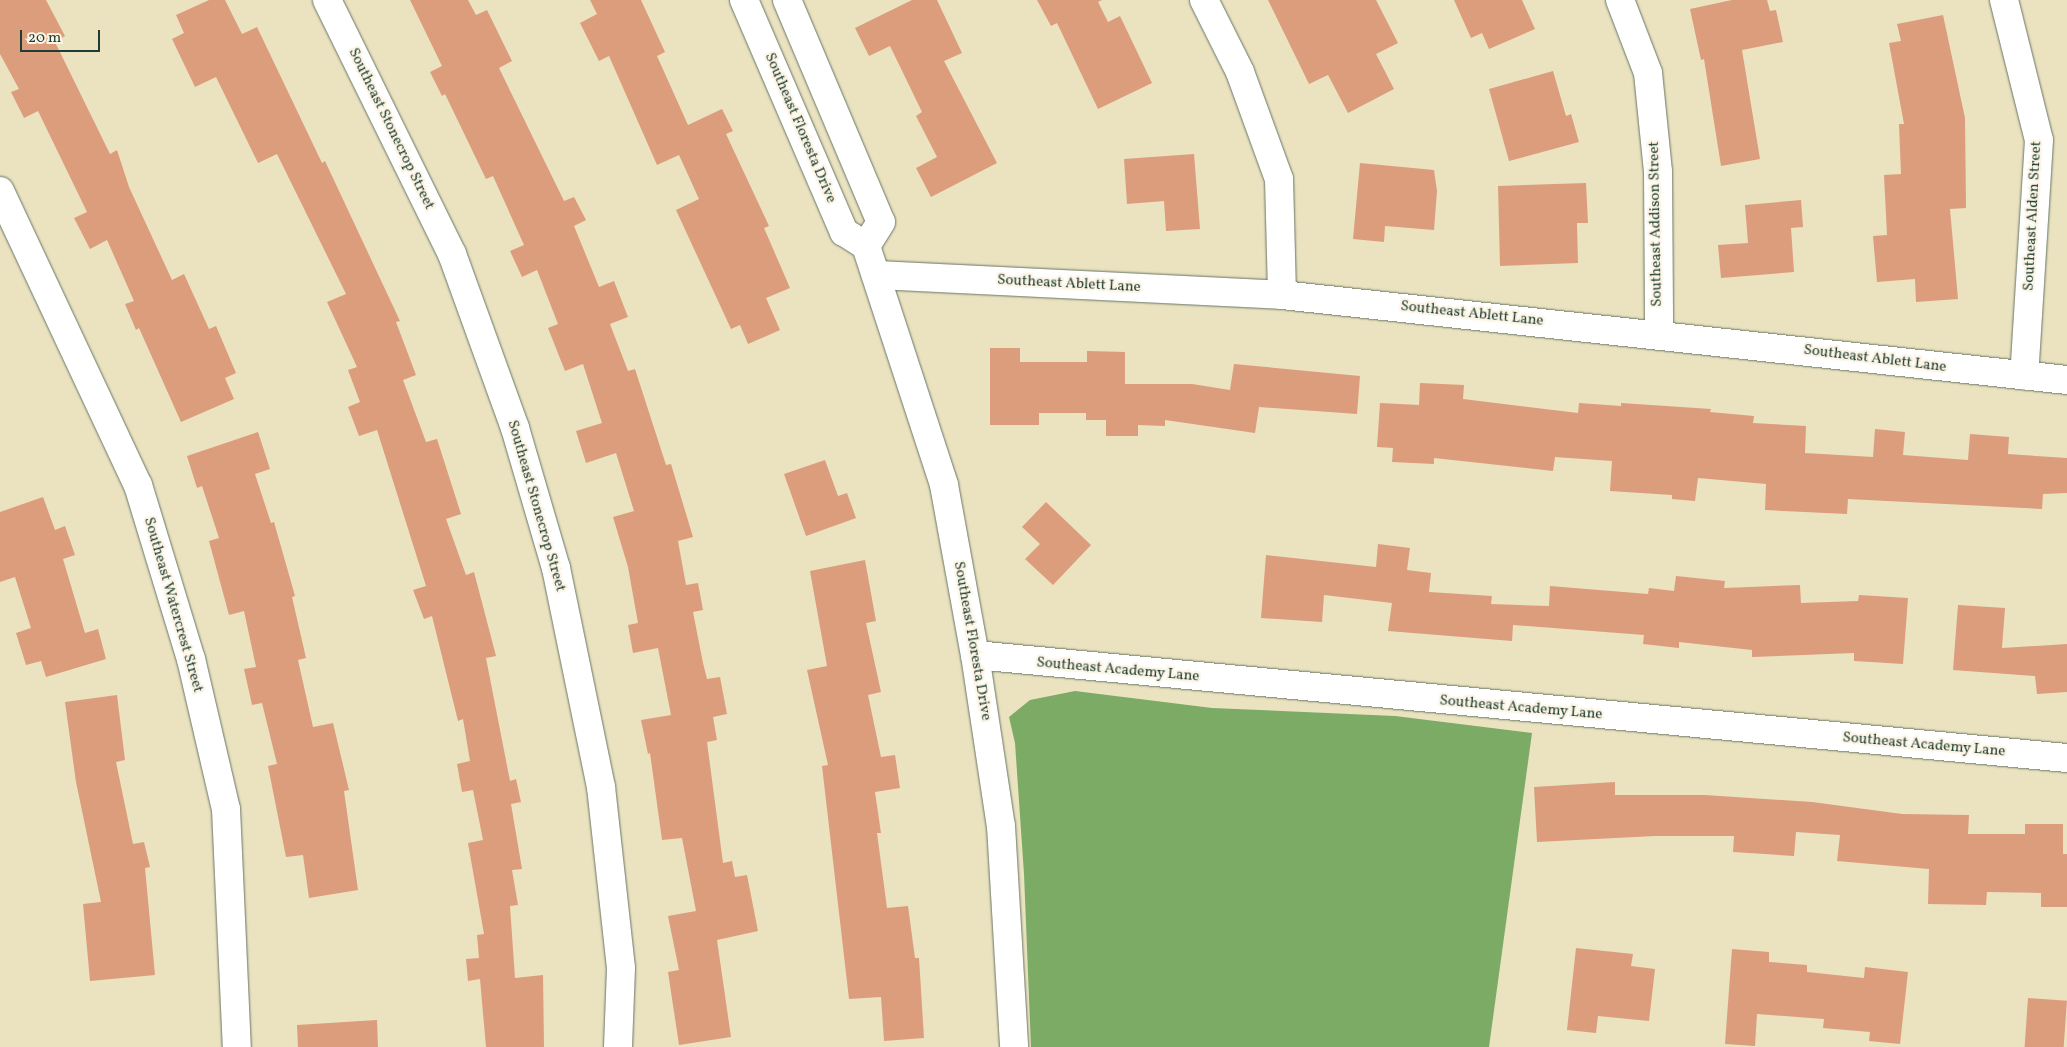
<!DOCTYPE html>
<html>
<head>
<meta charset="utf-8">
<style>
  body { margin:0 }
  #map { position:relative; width:2067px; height:1047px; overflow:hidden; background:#ebe2c0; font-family:Vollkorn,serif }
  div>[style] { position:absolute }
  .forest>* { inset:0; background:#7cab65 }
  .building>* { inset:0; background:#dc9d7d; transform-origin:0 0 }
  .roads { filter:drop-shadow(0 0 1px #667765) drop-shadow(0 0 1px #667765) }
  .minor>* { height:28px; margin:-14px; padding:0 14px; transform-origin:14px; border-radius:14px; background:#fff }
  span { translate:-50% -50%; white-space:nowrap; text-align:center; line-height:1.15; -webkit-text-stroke:4.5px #fcf5e5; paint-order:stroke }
  .street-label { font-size:15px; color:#1f3d34 }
  .scale { position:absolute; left:20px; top:30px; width:80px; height:22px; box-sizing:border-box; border:2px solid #1f3d34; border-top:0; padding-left:6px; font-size:15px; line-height:18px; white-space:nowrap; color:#1f3d34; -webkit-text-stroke:4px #fcf5e5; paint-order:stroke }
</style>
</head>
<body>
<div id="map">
  <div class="forest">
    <i style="clip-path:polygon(1075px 691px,1212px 708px,1395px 716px,1532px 733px,1489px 1047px,1031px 1047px,1024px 874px,1015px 743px,1009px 717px,1030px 700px)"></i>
  </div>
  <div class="building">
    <i style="clip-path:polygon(0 0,46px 0,65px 36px,55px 42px,110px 154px,117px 150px,129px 187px,172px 280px,184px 274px,209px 329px,216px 326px,236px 373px,225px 378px,234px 399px,181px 422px,139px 328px,136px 330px,125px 304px,134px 301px,107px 240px,90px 249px,74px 218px,87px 212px,38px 111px,24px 118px,11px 92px,19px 89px,0 54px)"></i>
    <i style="clip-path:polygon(209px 0,225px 0,242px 34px,257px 27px,322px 163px,325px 161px,400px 321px,396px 322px,416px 375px,403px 380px,426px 442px,437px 439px,461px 514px,446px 519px,466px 575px,474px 572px,496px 656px,486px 658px,510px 781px,516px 779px,521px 802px,511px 804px,522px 869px,512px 870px,518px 905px,510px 906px,515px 978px,543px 975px,544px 1047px,486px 1047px,480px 979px,468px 981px,466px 959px,479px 958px,477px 935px,484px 934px,468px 843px,483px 840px,473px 790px,462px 792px,457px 764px,470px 761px,463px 719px,458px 721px,432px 616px,424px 619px,413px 590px,426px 586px,377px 430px,359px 436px,348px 407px,360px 402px,348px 370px,357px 367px,327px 302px,346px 294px,277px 154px,258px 163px,216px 77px,195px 87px,172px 39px,184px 33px,176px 15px)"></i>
    <i style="clip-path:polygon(410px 0,468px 0,476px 15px,487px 10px,512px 61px,499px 68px,564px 201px,574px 197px,586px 220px,574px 226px,599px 287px,614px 281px,628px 317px,610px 324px,628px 371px,635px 369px,666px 465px,671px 464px,693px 537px,678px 541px,686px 585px,698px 583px,703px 610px,693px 612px,703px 663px,707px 679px,720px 677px,727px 714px,713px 717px,717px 740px,707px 742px,723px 863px,732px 861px,735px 877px,747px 875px,758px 931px,717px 940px,731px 1037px,679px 1045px,668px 972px,679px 970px,668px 916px,696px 911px,682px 838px,662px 840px,650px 753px,648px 754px,641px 720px,671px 715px,658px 648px,633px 653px,628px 625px,638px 623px,628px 567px,613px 517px,634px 511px,616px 453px,586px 463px,576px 431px,602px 423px,583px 364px,565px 371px,548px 328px,558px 324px,537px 270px,522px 277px,510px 251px,524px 245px,493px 176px,486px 179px,445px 94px,442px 96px,430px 72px,442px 66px)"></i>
    <i style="clip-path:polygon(590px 0,641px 0,665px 52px,657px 56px,688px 125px,722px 109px,733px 131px,726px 134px,769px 226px,764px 228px,790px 288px,766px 298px,780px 330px,748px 344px,740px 325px,731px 329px,676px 210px,699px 199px,679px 155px,657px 165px,609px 56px,599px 61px,580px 23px,597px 14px)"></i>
    <i style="clip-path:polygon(912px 0,937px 0,962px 53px,944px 61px,997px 163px,931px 197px,916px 168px,937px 157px,916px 116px,922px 112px,890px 46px,869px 56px,855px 28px)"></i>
    <i style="clip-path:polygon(1037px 0,1102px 0,1098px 2px,1108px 22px,1120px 16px,1152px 83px,1098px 109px,1057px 23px,1051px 26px)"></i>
    <i style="clip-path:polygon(1268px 0,1376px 0,1398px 43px,1376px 54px,1394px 89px,1348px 113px,1328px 75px,1309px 84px)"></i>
    <i style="clip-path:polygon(1454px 0,1522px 0,1535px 29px,1489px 49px,1482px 33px,1471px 38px)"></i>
    <i style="clip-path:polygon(1732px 0,1767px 0,1770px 11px,1776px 10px,1783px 42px,1742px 50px,1760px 159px,1721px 166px,1704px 59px,1701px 60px,1690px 9px)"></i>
    <i style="clip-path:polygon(1943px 15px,1965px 118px,1966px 208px,1950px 209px,1958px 299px,1916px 302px,1915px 279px,1877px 282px,1873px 236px,1887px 235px,1884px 175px,1901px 174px,1899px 124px,1904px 124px,1889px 43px,1901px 41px,1897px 24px)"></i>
    <i style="clip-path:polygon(1553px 71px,1566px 116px,1571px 114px,1579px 142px,1509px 161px,1489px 89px)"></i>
    <i style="clip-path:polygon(1194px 154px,1200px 229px,1166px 231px,1164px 201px,1127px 204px,1124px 159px)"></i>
    <i style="clip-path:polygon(1360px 163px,1434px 170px,1437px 191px,1434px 230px,1385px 226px,1384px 242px,1353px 239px)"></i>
    <i style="clip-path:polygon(1586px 183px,1588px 223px,1577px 223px,1578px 263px,1500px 266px,1498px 186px)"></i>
    <i style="clip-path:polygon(1801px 200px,1803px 227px,1791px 228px,1794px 272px,1721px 278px,1718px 245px,1748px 243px,1745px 205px)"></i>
    <i style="clip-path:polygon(990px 348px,1020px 348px,1020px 362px,1087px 362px,1087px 351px,1125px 352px,1125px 384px,1192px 384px,1230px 390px,1234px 364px,1360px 376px,1357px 414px,1259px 407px,1255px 433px,1165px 420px,1165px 426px,1138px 425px,1138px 436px,1106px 436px,1106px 420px,1086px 420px,1086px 413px,1039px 413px,1039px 425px,990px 425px)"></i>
    <i style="clip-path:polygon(1420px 383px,1464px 385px,1463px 399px,1578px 413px,1579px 403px,1621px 406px,1621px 403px,1711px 409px,1710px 412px,1754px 416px,1753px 423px,1806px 426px,1805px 453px,1873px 457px,1875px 429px,1905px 432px,1903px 455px,1968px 460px,1970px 434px,2009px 437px,2008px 454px,2067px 458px,2067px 493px,2043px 494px,2042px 509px,1848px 499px,1847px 514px,1765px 510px,1766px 484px,1698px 478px,1695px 501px,1672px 499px,1672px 495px,1610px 491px,1612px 461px,1555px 457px,1553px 471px,1434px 458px,1434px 464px,1392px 462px,1393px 448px,1377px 447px,1380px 403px,1419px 405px)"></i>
    <i style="clip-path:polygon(258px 432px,270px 469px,255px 474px,271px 523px,274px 522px,295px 596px,292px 597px,306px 658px,298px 660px,313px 727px,333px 723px,349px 790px,344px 791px,358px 890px,309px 898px,303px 855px,286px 857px,268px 766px,277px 764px,262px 703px,252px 705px,244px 669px,256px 667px,244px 611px,229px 615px,209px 541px,219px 538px,202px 486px,197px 488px,187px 456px)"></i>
    <i style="clip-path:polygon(825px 460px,838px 496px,847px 493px,856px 518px,806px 536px,784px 474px)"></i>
    <i style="clip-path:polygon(43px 497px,55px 530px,65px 526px,75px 555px,63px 559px,85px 633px,98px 629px,106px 659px,46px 677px,41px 661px,26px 665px,16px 633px,31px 628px,15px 577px,0 582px,0 512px)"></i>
    <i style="clip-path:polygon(1046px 502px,1091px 545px,1053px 585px,1025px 559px,1040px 544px,1022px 527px)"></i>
    <i style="clip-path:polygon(1378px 544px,1410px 548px,1407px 570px,1431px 573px,1429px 592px,1492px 596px,1491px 604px,1549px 606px,1550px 586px,1648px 594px,1649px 588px,1674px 591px,1676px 576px,1725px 581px,1724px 588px,1800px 585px,1801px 603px,1858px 601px,1859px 595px,1908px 598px,1903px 664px,1854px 661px,1854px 653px,1752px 657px,1752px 650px,1679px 642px,1679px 648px,1643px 644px,1644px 635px,1513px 625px,1512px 641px,1388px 631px,1392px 603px,1324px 595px,1322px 622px,1261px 618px,1266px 555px,1376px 567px)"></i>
    <i style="clip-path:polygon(865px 560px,876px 621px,866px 623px,881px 692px,868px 695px,881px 757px,895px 755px,900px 788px,875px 792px,881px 833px,877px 833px,887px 908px,908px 906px,915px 958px,919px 958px,924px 1038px,884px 1041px,881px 997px,849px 999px,822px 766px,828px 765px,807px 670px,827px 666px,810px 571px)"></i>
    <i style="clip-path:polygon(1958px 605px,2005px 608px,2002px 648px,2067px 644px,2067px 692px,2037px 694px,2035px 676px,1953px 670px)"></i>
    <i style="clip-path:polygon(117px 695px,125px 760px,116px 762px,133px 844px,144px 842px,150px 867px,145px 868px,155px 975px,90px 981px,83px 904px,101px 902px,76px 782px,65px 702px)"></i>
    <i style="clip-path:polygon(1615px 782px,1615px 795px,1705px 795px,1812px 802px,1902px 814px,1969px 815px,1968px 834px,2025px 834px,2025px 824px,2063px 824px,2063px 854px,2067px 854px,2067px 907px,2041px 907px,2041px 893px,1987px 892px,1986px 905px,1928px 904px,1929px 869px,1837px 861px,1840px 835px,1796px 832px,1794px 856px,1733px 852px,1734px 836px,1655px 836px,1537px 842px,1534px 787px)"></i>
    <i style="clip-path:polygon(1576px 948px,1633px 954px,1631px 966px,1655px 969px,1649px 1021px,1598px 1016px,1596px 1033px,1567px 1030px)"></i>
    <i style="clip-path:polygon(1732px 949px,1769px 952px,1769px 962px,1807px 965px,1807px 972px,1864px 978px,1865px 967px,1908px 972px,1900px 1044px,1869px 1041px,1870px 1032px,1823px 1028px,1824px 1019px,1757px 1014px,1755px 1046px,1725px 1044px)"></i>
    <i style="left:2028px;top:998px;width:39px;height:49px;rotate:4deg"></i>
    <i style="clip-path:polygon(377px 1020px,378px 1047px,298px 1047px,297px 1025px)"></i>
  </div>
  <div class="roads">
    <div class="minor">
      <i style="left:327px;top:0;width:283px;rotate:63.8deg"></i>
      <i style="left:452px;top:254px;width:185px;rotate:70.1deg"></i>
      <i style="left:515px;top:428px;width:146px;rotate:73.7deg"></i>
      <i style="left:556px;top:568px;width:224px;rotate:78.4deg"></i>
      <i style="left:601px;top:787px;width:182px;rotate:83.7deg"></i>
      <i style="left:621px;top:968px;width:79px;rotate:92.2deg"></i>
      <i style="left:744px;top:0;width:253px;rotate:66.7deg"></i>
      <i style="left:844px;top:232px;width:26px;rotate:32deg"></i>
      <i style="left:866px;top:246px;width:251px;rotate:71.9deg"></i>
      <i style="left:944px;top:485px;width:173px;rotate:79.7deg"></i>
      <i style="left:975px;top:655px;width:173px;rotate:81.4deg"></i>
      <i style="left:1001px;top:826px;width:221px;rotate:86.6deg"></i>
      <i style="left:787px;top:0;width:241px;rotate:67.1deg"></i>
      <i style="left:881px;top:222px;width:28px;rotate:122deg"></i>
      <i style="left:1204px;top:0;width:80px;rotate:63.4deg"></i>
      <i style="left:1240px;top:72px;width:114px;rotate:70deg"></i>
      <i style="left:1279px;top:179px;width:116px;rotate:88.5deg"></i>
      <i style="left:1620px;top:0;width:78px;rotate:69deg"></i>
      <i style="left:1648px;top:73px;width:100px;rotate:84.2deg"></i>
      <i style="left:1658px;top:172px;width:162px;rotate:89.6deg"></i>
      <i style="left:2004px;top:0;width:144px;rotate:76deg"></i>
      <i style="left:2039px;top:140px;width:236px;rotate:93.6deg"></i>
      <i style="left:0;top:191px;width:325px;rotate:64.9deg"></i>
      <i style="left:138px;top:485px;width:182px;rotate:73.1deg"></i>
      <i style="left:191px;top:659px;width:154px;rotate:76.9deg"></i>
      <i style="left:226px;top:809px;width:238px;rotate:87.4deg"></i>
      <i style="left:876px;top:275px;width:406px;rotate:2.8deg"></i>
      <i style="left:1282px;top:295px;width:790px;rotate:6.18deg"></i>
      <i style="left:975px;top:655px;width:1097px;rotate:5.39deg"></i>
    </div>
  </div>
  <div class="street-label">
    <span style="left:800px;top:128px;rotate:67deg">Southeast Floresta Drive</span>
    <span style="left:391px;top:129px;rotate:64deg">Southeast Stonecrop Street</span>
    <span style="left:2033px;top:216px;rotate:-87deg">Southeast Alden Street</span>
    <span style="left:1656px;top:224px;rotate:-91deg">Southeast Addison Street</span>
    <span style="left:1069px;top:284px;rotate:3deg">Southeast Ablett Lane</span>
    <span style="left:1472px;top:314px;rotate:6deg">Southeast Ablett Lane</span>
    <span style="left:1875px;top:359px;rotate:7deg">Southeast Ablett Lane</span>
    <span style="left:536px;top:506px;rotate:74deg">Southeast Stonecrop Street</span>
    <span style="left:173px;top:605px;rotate:74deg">Southeast Watercrest Street</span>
    <span style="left:972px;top:641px;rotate:80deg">Southeast Floresta Drive</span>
    <span style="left:1118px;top:670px;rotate:5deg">Southeast Academy Lane</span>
    <span style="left:1521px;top:708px;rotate:5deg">Southeast Academy Lane</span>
    <span style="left:1924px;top:745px;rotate:5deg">Southeast Academy Lane</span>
  </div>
  <div class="scale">20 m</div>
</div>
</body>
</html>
